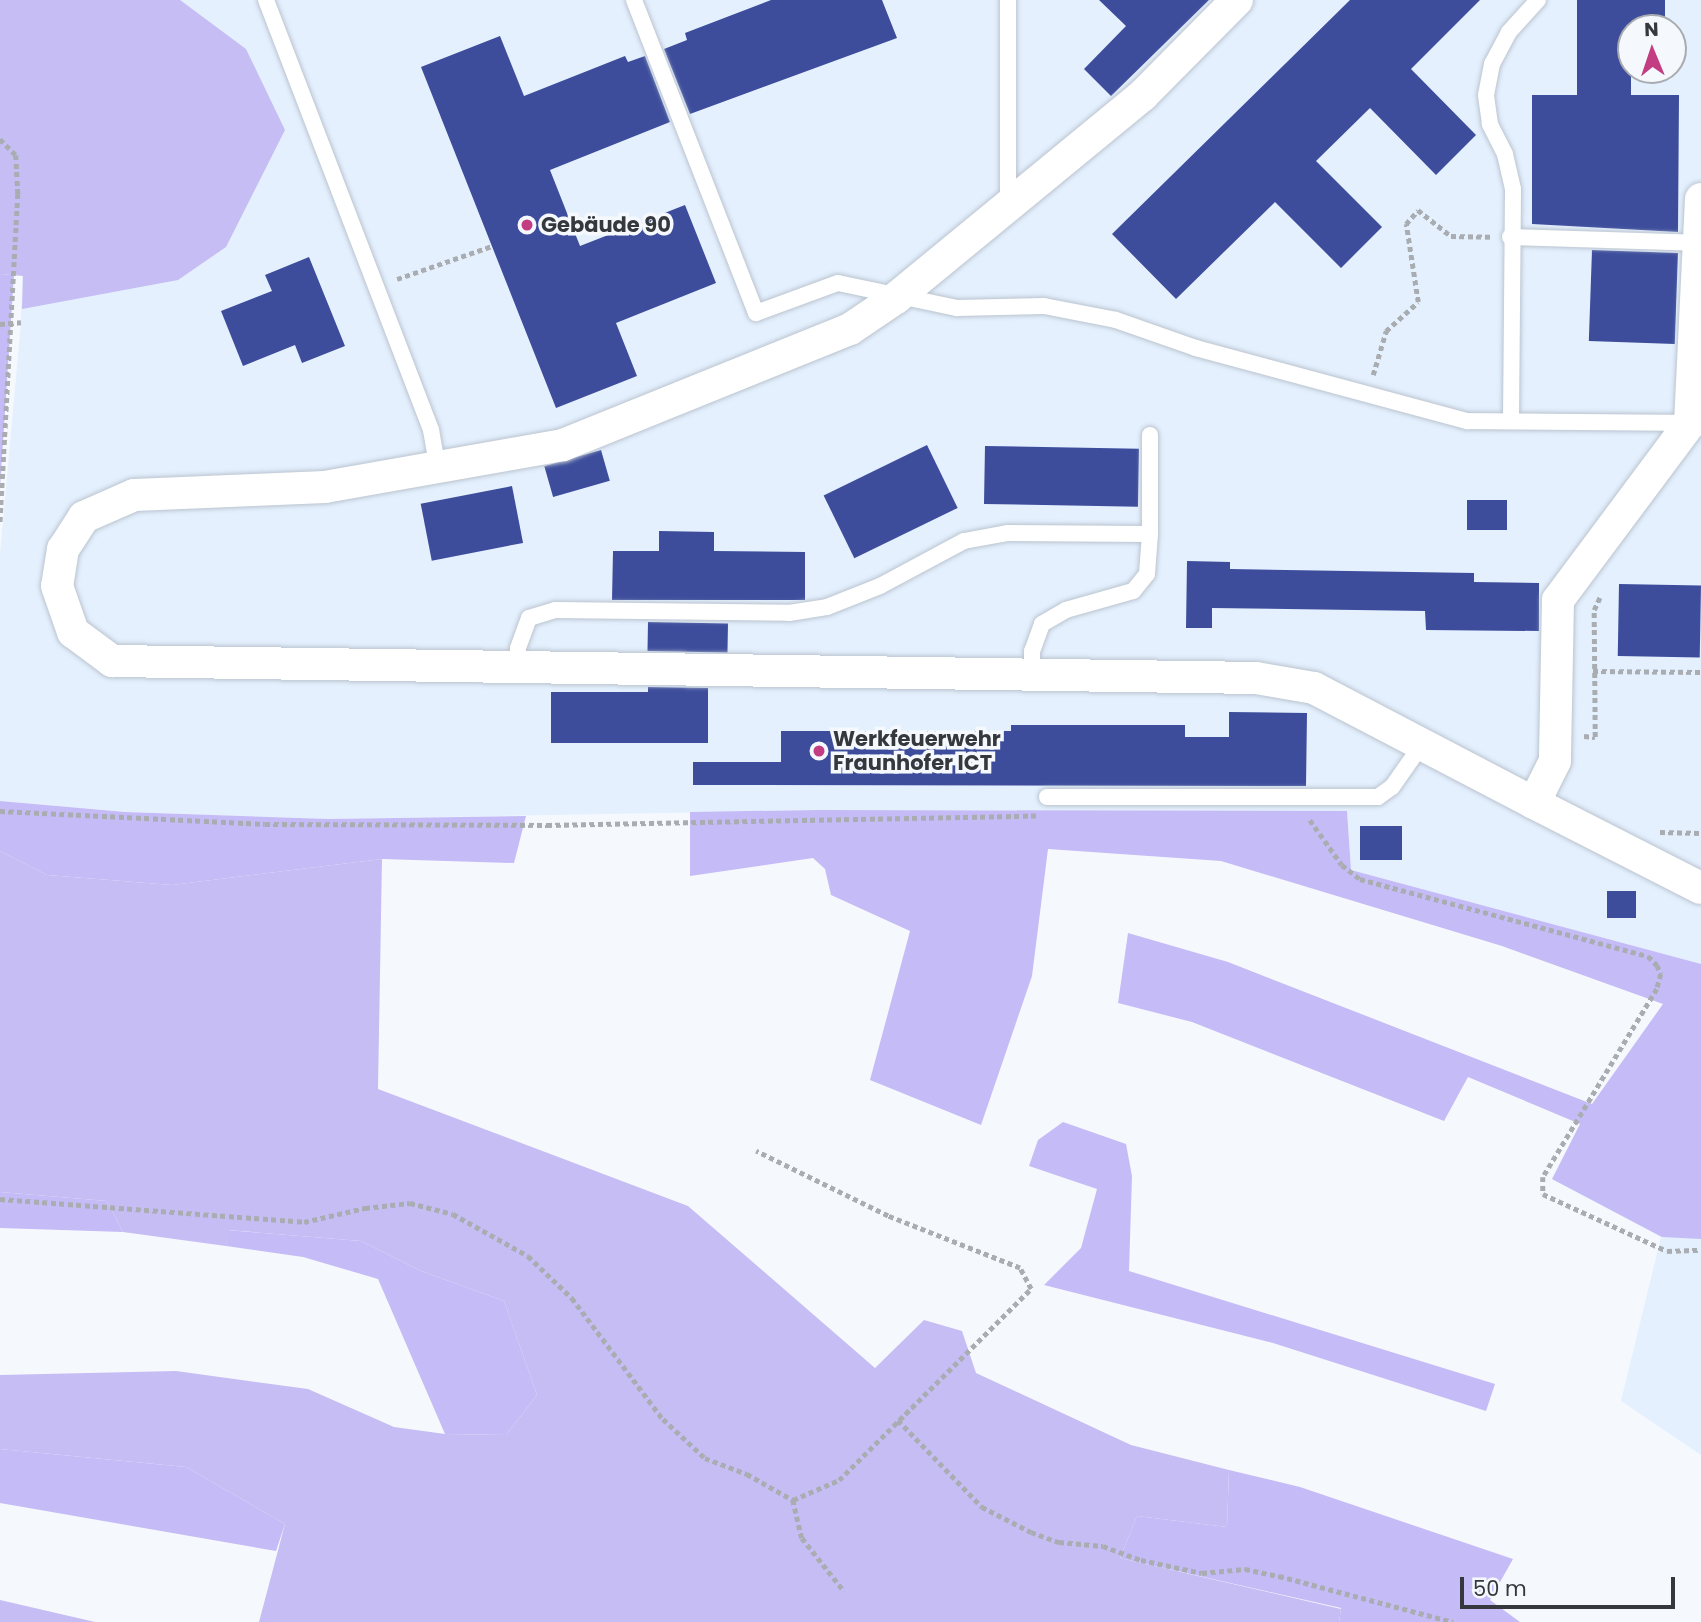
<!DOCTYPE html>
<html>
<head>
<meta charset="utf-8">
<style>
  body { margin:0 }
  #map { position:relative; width:1701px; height:1622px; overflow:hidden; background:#f5f9fd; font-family:Poppins,sans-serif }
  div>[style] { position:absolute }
  .built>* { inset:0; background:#e4f0fe }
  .green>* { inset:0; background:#c5bbf7 }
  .forest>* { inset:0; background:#c5bdf4 }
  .building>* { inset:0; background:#3d4d9c; transform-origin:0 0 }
  .path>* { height:4.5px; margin-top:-2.25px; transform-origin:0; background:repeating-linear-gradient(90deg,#a9adb1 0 5px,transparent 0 8.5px) }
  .roads { filter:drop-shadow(0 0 2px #bbc4cf) drop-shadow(0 0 2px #bbc4cf) }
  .service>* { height:16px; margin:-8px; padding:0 8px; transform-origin:8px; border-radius:8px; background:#fff }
  .minor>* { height:32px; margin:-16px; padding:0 16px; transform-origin:16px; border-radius:16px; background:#fff }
  .dots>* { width:19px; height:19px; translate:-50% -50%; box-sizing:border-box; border:4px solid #f5f9fd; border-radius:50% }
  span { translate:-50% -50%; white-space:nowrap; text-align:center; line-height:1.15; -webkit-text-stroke:7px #f5f9fd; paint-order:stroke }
  .poi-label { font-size:21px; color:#35393d; font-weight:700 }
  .left { translate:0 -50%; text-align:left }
  .north { position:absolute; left:1617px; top:14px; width:70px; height:70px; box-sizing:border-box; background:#f5f9fd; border:2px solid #a8acb0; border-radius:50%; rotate:358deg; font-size:19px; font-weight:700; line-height:28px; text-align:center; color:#35393d }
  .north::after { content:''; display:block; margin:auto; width:24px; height:32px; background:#c23d82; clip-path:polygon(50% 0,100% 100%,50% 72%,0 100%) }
  .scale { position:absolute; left:1460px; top:1577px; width:215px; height:32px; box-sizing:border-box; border:4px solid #35393d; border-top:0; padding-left:9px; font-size:21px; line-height:24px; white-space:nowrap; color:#35393d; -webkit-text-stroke:5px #f5f9fd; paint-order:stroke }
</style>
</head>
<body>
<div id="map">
  <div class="built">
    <i style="clip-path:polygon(evenodd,30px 0,1701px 0,1701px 1455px,1621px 1401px,1661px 1237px,1552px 1179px,1691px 962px,1351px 870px,1347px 811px,833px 810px,329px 819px,125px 812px,0 801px,0 554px,21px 322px,30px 0,1631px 28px,1673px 28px,1673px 70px,1631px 70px,1631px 28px)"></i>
  </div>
  <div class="green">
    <i style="clip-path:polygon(0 274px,14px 275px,0 488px)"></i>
    <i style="clip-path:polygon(0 801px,125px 812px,329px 819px,526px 816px,514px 863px,382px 859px,172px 885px,47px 875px,0 851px)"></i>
    <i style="clip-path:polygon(818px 810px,1347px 811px,1351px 870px,1701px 964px,1701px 1239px,1662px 1237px,1552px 1179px,1580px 1124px,1468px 1077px,1444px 1121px,1192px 1022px,1118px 1003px,1128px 933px,1228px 962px,1592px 1104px,1663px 1004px,1502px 946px,1221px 861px,1048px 849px,1032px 976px,981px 1125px,870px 1080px,910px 931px,831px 895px,825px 869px,813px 858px,690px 876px,690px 812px)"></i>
    <i style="clip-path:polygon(1063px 1122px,1126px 1144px,1132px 1176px,1129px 1271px,1495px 1384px,1486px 1411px,1273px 1343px,1044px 1285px,1081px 1248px,1097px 1189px,1029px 1166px,1038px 1140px)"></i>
    <i style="clip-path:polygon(0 1192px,107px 1201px,123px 1232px,0 1228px)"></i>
    <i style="clip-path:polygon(227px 1230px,361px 1241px,421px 1271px,504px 1301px,537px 1395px,506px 1435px,445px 1434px,378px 1279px,303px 1257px,226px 1246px)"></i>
    <i style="clip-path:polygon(0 1449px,186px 1467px,285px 1524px,276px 1551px,0 1503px)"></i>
    <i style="clip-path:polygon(1229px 1470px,1300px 1487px,1513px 1559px,1490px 1600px,1520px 1622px,1339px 1622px,1341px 1608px,1120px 1558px,1137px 1516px,1227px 1527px)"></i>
  </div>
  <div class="forest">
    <i style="clip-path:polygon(0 0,180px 0,246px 49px,285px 130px,226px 247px,178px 280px,22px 309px,23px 276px,0 274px)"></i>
    <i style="clip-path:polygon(0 851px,47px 875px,172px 885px,382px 859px,378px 1089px,688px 1206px,875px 1368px,924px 1320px,962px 1331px,976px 1373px,1131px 1445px,1229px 1470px,1227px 1527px,1137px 1516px,1120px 1558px,1341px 1609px,1339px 1622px,259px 1622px,285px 1524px,186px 1467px,0 1449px,0 1375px,176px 1371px,308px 1389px,394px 1427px,445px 1434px,506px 1435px,537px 1395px,504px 1301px,421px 1271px,361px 1241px,228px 1230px,226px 1246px,123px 1232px,107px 1201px,0 1192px)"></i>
    <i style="clip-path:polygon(0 1600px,95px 1622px,0 1622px)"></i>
  </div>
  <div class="building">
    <i style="clip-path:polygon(771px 0,882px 0,897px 38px,690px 114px,664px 49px,687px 40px,685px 33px)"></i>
    <i style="clip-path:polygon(1099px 0,1209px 0,1111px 96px,1084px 69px,1126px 26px)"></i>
    <i style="clip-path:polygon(1350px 0,1480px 0,1411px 69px,1476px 135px,1436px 175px,1370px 108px,1316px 161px,1382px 227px,1341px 268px,1275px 202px,1176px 299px,1112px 234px)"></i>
    <i style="clip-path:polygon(1577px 0,1665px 0,1665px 28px,1631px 28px,1631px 95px,1679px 95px,1678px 232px,1532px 224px,1532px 95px,1577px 95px)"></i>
    <i style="clip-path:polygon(500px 36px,524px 96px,625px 56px,628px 62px,645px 56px,670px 122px,550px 170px,580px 246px,685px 205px,716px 283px,616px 323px,637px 376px,556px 408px,421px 67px)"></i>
    <i style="left:1592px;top:250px;width:86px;height:91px;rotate:2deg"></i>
    <i style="clip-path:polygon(309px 257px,345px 346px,302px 363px,295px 345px,243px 366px,221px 311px,272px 291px,265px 275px)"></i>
    <i style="left:927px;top:445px;width:70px;height:115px;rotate:64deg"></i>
    <i style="left:985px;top:446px;width:154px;height:58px;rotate:1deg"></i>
    <i style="left:601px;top:450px;width:32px;height:59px;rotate:74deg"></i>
    <i style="left:512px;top:486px;width:58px;height:93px;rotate:79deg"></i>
    <i style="left:1467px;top:500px;width:40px;height:30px"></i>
    <i style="clip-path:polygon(659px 531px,714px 532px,714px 551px,805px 552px,805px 600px,612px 600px,613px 551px,659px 551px)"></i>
    <i style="clip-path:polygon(1187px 561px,1230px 562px,1230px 569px,1474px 573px,1474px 582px,1539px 583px,1539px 631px,1426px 630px,1425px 611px,1212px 608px,1212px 628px,1186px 628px)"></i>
    <i style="left:1619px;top:584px;width:82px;height:72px;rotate:1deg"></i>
    <i style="left:648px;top:622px;width:80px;height:29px;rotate:1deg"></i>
    <i style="clip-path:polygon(648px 687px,708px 688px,708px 743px,551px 743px,551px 692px,648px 692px)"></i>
    <i style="clip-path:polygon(1229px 712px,1307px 713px,1306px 786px,693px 785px,693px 762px,781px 762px,781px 731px,1011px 731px,1011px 725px,1185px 725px,1185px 737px,1229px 737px)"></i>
    <i style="left:1360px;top:826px;width:42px;height:34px"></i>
    <i style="left:1636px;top:891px;width:27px;height:29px;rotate:90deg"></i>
  </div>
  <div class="path">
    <i style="left:0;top:139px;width:23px;rotate:45deg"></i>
    <i style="left:16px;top:155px;width:39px;rotate:87deg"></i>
    <i style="left:18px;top:194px;width:331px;rotate:93.1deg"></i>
    <i style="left:397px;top:279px;width:101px;rotate:-19.2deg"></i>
    <i style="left:0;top:324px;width:21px;rotate:-5deg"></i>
    <i style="left:1373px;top:375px;width:46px;rotate:-73.5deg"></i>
    <i style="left:1386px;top:331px;width:43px;rotate:-42.2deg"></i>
    <i style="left:1418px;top:302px;width:79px;rotate:-98.7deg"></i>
    <i style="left:1406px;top:224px;width:18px;rotate:-49deg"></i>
    <i style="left:1418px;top:210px;width:42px;rotate:38.2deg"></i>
    <i style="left:1451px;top:236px;width:39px;rotate:1deg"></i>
    <i style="left:1593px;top:671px;width:108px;rotate:0.5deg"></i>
    <i style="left:1584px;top:736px;width:11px;rotate:5deg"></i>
    <i style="left:1595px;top:737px;width:127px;rotate:-90.5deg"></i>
    <i style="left:1594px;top:610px;width:14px;rotate:-65deg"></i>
    <i style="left:0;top:811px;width:265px;rotate:2.8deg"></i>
    <i style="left:265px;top:824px;width:282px;rotate:0.2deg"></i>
    <i style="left:547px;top:825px;width:489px;rotate:-1.1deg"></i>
    <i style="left:1310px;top:820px;width:55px;rotate:54.6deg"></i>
    <i style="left:1342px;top:865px;width:23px;rotate:38deg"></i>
    <i style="left:1360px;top:879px;width:298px;rotate:15deg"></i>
    <i style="left:1648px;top:956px;width:13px;rotate:45deg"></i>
    <i style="left:1657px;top:965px;width:10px;rotate:66deg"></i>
    <i style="left:1661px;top:974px;width:16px;rotate:105deg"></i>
    <i style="left:1657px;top:989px;width:220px;rotate:121.2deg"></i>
    <i style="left:1543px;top:1177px;width:17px;rotate:90deg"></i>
    <i style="left:1543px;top:1194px;width:136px;rotate:24.7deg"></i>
    <i style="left:1667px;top:1251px;width:34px;rotate:-2deg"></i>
    <i style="left:1660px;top:832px;width:41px;rotate:1.4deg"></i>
    <i style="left:0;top:1199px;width:305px;rotate:4.3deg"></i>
    <i style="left:304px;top:1222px;width:63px;rotate:-12.9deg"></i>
    <i style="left:365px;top:1208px;width:45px;rotate:-6.3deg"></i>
    <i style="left:410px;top:1203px;width:44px;rotate:14.3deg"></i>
    <i style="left:453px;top:1214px;width:86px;rotate:29.2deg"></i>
    <i style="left:528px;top:1256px;width:61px;rotate:43.7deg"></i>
    <i style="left:572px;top:1298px;width:151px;rotate:53.1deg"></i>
    <i style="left:663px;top:1419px;width:57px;rotate:42.9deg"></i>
    <i style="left:705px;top:1458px;width:45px;rotate:20.9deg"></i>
    <i style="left:747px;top:1474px;width:53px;rotate:29.5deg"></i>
    <i style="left:793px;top:1500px;width:50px;rotate:-23.5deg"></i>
    <i style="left:839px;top:1480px;width:271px;rotate:-44.9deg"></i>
    <i style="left:1031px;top:1289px;width:24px;rotate:-118deg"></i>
    <i style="left:1020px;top:1268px;width:142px;rotate:-158.5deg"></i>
    <i style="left:888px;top:1216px;width:147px;rotate:-153.8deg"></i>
    <i style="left:898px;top:1420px;width:121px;rotate:46deg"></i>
    <i style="left:982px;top:1507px;width:55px;rotate:27deg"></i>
    <i style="left:1031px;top:1532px;width:30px;rotate:20deg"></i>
    <i style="left:1059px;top:1542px;width:44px;rotate:5.2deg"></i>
    <i style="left:1103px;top:1546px;width:40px;rotate:20.2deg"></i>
    <i style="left:1141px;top:1560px;width:62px;rotate:12deg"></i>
    <i style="left:1202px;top:1573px;width:43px;rotate:-5.3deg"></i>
    <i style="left:1245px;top:1569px;width:35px;rotate:12deg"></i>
    <i style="left:1279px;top:1576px;width:180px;rotate:14.8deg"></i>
    <i style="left:793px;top:1500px;width:39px;rotate:77deg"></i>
    <i style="left:802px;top:1538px;width:68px;rotate:51.6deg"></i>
  </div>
  <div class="roads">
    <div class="service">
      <i style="left:266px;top:0;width:461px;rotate:69deg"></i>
      <i style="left:431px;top:430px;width:40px;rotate:80deg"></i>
      <i style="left:634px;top:0;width:336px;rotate:68.7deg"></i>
      <i style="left:756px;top:313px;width:87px;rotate:-20.1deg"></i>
      <i style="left:838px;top:283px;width:122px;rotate:11.9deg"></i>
      <i style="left:957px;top:308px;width:87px;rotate:-1.3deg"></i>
      <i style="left:1044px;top:306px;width:73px;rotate:11deg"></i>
      <i style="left:1116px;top:320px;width:85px;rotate:19.3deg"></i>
      <i style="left:1196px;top:348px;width:281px;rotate:15.1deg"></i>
      <i style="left:1467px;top:421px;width:223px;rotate:0.5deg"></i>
      <i style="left:1008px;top:0;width:204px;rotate:90deg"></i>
      <i style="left:1510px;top:237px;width:186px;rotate:1.8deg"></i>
      <i style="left:1511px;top:421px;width:232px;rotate:-89.5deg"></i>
      <i style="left:1513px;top:189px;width:36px;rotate:-103deg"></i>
      <i style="left:1505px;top:154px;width:34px;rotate:-117deg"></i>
      <i style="left:1490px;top:124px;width:29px;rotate:-98deg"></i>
      <i style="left:1486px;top:95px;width:32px;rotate:-79deg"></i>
      <i style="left:1492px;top:64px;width:36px;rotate:-62deg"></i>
      <i style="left:1509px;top:32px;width:43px;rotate:-47.8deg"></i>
      <i style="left:1150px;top:534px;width:99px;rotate:-90deg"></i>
      <i style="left:517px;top:668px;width:20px;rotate:-87deg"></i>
      <i style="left:518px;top:648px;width:32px;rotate:-70deg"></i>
      <i style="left:529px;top:618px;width:27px;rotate:-17deg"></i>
      <i style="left:555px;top:610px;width:234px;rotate:0.7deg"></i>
      <i style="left:789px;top:613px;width:38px;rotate:-9deg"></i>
      <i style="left:827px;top:607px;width:57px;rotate:-21.6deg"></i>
      <i style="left:880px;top:586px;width:95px;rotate:-28.2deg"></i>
      <i style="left:964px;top:541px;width:45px;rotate:-10.3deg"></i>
      <i style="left:1008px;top:533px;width:142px;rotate:0.4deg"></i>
      <i style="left:1150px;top:534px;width:40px;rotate:94.3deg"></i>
      <i style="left:1147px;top:574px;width:22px;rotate:129deg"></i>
      <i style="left:1133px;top:591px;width:70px;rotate:164.2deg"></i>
      <i style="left:1066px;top:610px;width:28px;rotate:150deg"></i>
      <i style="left:1042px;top:624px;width:29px;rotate:110deg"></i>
      <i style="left:1032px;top:651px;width:22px;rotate:90deg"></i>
      <i style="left:1047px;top:797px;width:331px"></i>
      <i style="left:1378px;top:797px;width:17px;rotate:-36deg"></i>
      <i style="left:1392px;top:787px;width:49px;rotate:-55deg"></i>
    </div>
    <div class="minor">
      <i style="left:1237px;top:0;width:134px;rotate:134.7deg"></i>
      <i style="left:1143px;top:95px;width:320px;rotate:140.6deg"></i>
      <i style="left:896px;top:298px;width:55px;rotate:146deg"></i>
      <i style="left:850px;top:329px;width:310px;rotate:158deg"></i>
      <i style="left:563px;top:445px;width:242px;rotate:170deg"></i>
      <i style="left:325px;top:487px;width:191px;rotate:177.6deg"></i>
      <i style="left:134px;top:495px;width:55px;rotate:156.3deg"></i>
      <i style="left:84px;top:517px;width:38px;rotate:123deg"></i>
      <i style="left:63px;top:549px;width:37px;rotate:99deg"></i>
      <i style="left:57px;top:586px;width:49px;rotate:70.8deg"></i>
      <i style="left:73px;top:632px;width:49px;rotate:36.6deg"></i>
      <i style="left:112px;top:661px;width:1144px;rotate:0.85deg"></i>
      <i style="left:1256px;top:678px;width:59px;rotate:9.8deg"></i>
      <i style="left:1314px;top:688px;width:248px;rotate:27.6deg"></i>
      <i style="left:1701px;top:199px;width:224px;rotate:92.8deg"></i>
      <i style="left:1690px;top:423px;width:221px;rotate:126.7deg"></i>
      <i style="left:1558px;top:600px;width:161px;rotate:91.1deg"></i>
      <i style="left:1555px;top:761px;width:47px;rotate:116.6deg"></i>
      <i style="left:1534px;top:803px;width:187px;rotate:27deg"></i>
    </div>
  </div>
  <div class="dots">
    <i style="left:527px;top:225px;background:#c23d82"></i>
    <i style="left:819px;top:751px;background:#c23d82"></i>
  </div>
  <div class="poi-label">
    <span class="left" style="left:541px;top:225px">Gebäude 90</span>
    <span class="left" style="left:833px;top:751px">Werkfeuerwehr<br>Fraunhofer ICT</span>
  </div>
  <div class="north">N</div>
  <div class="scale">50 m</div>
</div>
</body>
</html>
